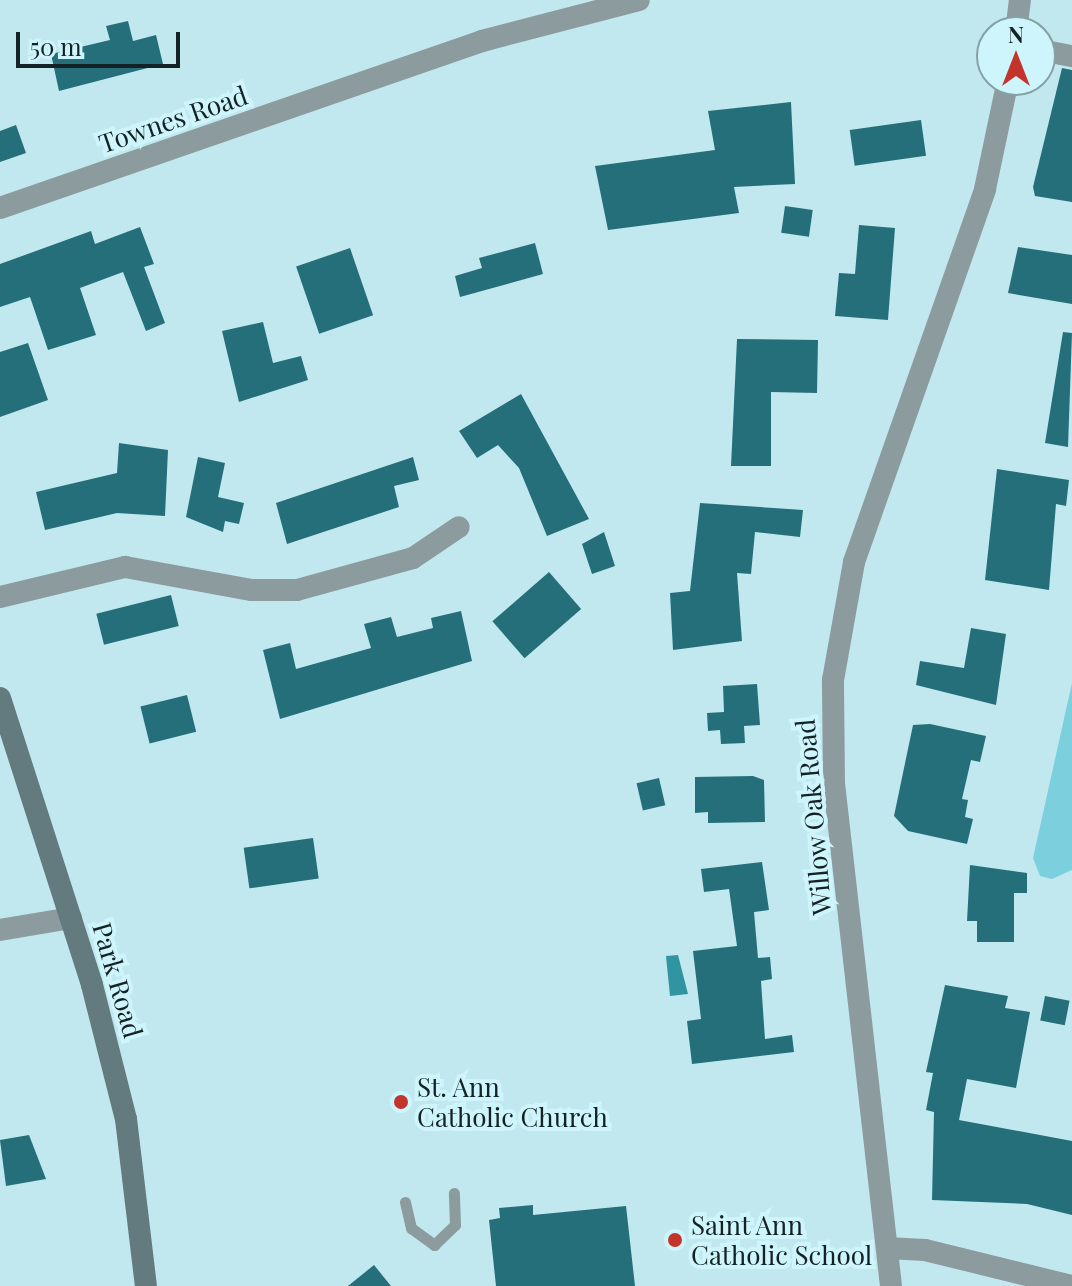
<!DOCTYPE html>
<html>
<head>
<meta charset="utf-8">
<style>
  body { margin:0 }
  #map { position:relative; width:1072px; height:1286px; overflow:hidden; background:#c1e8ee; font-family:"Playfair Display",serif }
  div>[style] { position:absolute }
  .green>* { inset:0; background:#7cd0dd }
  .water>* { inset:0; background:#3194a1 }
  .building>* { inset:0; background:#256f7a; transform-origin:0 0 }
  .service>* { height:11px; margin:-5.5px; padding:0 5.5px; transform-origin:5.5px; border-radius:5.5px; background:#8c9b9e }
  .minor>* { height:22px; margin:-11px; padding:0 11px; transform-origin:11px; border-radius:11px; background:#8c9b9e }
  .secondary>* { height:22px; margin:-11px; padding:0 11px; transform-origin:11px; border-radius:11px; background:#637a7e }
  .dots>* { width:22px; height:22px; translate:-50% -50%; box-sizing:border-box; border:4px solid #cef5fb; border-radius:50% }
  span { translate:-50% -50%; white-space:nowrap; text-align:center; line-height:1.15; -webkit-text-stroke:8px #cef5fb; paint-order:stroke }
  .street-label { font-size:26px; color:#142225 }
  .poi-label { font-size:26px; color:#142225 }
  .left { translate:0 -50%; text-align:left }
  .north { position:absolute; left:976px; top:16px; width:80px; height:80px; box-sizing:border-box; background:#cef5fb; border:2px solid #84a1a5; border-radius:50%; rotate:0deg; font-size:22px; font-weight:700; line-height:32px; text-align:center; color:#142225 }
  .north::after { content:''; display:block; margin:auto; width:28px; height:36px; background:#c3352c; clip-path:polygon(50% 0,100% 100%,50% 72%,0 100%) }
  .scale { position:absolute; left:16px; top:32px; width:164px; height:36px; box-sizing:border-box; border:4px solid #142225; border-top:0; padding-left:10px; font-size:24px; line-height:28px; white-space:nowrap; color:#142225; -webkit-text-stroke:6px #cef5fb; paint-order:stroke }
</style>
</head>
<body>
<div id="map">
  <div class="green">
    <i style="clip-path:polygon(1072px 683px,1072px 870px,1052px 879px,1040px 876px,1033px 858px)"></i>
  </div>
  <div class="water">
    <i style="clip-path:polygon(678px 955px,688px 994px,670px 996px,666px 956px)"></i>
  </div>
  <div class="building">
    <i style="clip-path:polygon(128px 21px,133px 41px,156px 35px,163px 64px,59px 91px,51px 54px,110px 40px,106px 26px)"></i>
    <i style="clip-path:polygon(1062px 68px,1072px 70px,1072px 202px,1035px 196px,1033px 187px)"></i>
    <i style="clip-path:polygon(791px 102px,795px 184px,734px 187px,739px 213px,608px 230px,595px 166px,715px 150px,708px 111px)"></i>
    <i style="left:921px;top:120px;width:36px;height:72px;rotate:82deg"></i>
    <i style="clip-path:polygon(16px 125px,26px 153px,0 162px,0 131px)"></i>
    <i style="left:785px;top:206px;width:28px;height:27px;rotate:8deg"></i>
    <i style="clip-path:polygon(859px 225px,895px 228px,888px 320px,835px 316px,839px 273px,855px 274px)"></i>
    <i style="clip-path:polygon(140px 227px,154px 264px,144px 267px,165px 323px,146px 331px,123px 272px,80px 288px,96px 335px,48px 350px,30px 297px,0 307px,0 264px,91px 231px,95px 244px)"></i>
    <i style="clip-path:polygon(535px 243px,543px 274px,460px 297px,455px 276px,482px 268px,479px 258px)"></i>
    <i style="clip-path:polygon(1018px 247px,1072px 255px,1072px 304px,1008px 293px)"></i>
    <i style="left:350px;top:248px;width:71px;height:57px;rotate:71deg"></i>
    <i style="clip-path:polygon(263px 322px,273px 363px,301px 356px,308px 380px,239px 402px,222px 331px)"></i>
    <i style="clip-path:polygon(1063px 332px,1072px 333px,1068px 447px,1045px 443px)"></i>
    <i style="clip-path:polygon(737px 339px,818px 340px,817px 393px,771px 392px,771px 466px,731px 466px)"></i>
    <i style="clip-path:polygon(28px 343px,48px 400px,0 417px,0 352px)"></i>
    <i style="clip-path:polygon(521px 394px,589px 519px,547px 536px,519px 468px,498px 445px,477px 458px,459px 431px)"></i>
    <i style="clip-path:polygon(119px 443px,168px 450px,165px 516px,117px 513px,45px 530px,36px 492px,117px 473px)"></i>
    <i style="clip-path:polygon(198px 457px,225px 463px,218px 497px,244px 503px,239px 524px,225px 521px,223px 532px,186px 517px)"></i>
    <i style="clip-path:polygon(413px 457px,419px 480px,394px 486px,399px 507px,287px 544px,276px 503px)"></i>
    <i style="clip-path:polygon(997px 469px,1069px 480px,1066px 506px,1056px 504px,1049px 590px,985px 580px)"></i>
    <i style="clip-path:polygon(700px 503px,803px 510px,800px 537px,755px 532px,751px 574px,737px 573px,742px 641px,673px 650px,670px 593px,690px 591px)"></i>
    <i style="clip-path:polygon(604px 532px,615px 566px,592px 574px,582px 544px)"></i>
    <i style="left:549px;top:572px;width:49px;height:75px;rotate:49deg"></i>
    <i style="left:171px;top:595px;width:32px;height:77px;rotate:76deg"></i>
    <i style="clip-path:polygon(461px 611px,472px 661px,280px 719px,263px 650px,290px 643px,296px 669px,371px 648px,364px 624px,391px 617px,397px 637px,433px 628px,431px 618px)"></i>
    <i style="clip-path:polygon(971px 628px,1006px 634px,996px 705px,916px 685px,920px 661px,964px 668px)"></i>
    <i style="clip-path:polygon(757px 684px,760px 725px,744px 726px,745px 743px,721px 744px,720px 730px,708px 731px,707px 713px,724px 712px,723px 686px)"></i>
    <i style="left:187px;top:695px;width:38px;height:48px;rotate:76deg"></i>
    <i style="clip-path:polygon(930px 724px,986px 736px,980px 762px,971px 760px,962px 799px,968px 800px,965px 817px,973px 819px,967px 844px,908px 831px,894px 816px,913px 725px)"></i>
    <i style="clip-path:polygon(753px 776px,764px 780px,765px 822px,708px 823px,708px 812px,695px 813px,695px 777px)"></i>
    <i style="left:659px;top:778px;width:28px;height:23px;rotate:77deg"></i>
    <i style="left:313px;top:838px;width:41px;height:70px;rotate:82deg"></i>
    <i style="clip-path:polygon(762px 862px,769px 910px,754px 912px,758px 958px,770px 957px,772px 979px,761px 981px,765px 1039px,792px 1035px,794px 1052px,692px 1064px,687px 1021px,701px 1019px,693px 951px,737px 946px,729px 889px,704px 892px,701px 869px)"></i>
    <i style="clip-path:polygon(970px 865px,1027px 873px,1027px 893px,1014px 893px,1014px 942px,977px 942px,977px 921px,967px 921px)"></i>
    <i style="clip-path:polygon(945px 985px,1008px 996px,1005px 1008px,1030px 1012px,1016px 1088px,967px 1079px,959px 1120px,1072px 1141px,1072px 1215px,1027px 1204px,932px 1200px,934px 1112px,926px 1110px,933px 1073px,926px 1072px)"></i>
    <i style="left:1045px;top:996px;width:25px;height:25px;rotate:11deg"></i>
    <i style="clip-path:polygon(29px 1135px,46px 1179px,6px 1186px,0 1140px)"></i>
    <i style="clip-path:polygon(533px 1205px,533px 1215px,626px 1206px,635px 1286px,496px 1286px,489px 1220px,500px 1218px,499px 1208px)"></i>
    <i style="clip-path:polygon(374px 1265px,391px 1286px,348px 1286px)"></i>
  </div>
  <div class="service">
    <i style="left:405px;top:1202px;width:27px;rotate:77deg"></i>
    <i style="left:411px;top:1228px;width:29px;rotate:36deg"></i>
    <i style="left:434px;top:1245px;width:29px;rotate:-44deg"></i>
    <i style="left:455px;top:1225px;width:32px;rotate:-92deg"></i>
  </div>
  <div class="minor">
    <i style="left:1016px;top:32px;width:32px;rotate:-83deg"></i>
    <i style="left:1040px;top:50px;width:33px;rotate:11deg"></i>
    <i style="left:0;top:208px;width:510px;rotate:-19.11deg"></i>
    <i style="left:482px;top:41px;width:162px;rotate:-14.6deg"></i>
    <i style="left:0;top:597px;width:129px;rotate:-13.5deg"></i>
    <i style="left:125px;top:567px;width:129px;rotate:10.3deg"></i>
    <i style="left:252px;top:590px;width:45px"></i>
    <i style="left:297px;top:590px;width:120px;rotate:-15.4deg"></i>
    <i style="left:413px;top:558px;width:55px;rotate:-34deg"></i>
    <i style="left:0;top:930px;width:72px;rotate:-9.6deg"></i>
    <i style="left:887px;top:1248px;width:38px;rotate:3deg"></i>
    <i style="left:925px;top:1250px;width:151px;rotate:13.8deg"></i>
    <i style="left:891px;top:1286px;width:506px;rotate:-96.47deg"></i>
    <i style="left:834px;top:783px;width:103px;rotate:-90.6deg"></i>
    <i style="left:833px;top:680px;width:120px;rotate:-79.9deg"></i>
    <i style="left:854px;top:562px;width:395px;rotate:-70.6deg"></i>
    <i style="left:985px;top:189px;width:111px;rotate:-78.1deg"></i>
  </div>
  <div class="secondary">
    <i style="left:0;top:698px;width:301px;rotate:72.2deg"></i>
    <i style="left:92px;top:985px;width:138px;rotate:75.8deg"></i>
    <i style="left:126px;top:1119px;width:168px;rotate:83.2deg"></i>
  </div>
  <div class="dots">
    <i style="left:401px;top:1102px;background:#c3352c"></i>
    <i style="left:675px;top:1240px;background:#c3352c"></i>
  </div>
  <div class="street-label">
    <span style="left:173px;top:119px;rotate:-19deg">Townes Road</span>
    <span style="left:813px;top:817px;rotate:-95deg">Willow Oak Road</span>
    <span style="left:118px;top:980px;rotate:74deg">Park Road</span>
  </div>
  <div class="poi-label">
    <span class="left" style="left:417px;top:1102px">St. Ann<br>Catholic Church</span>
    <span class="left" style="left:691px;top:1240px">Saint Ann<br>Catholic School</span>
  </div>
  <div class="north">N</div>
  <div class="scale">50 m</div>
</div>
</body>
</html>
